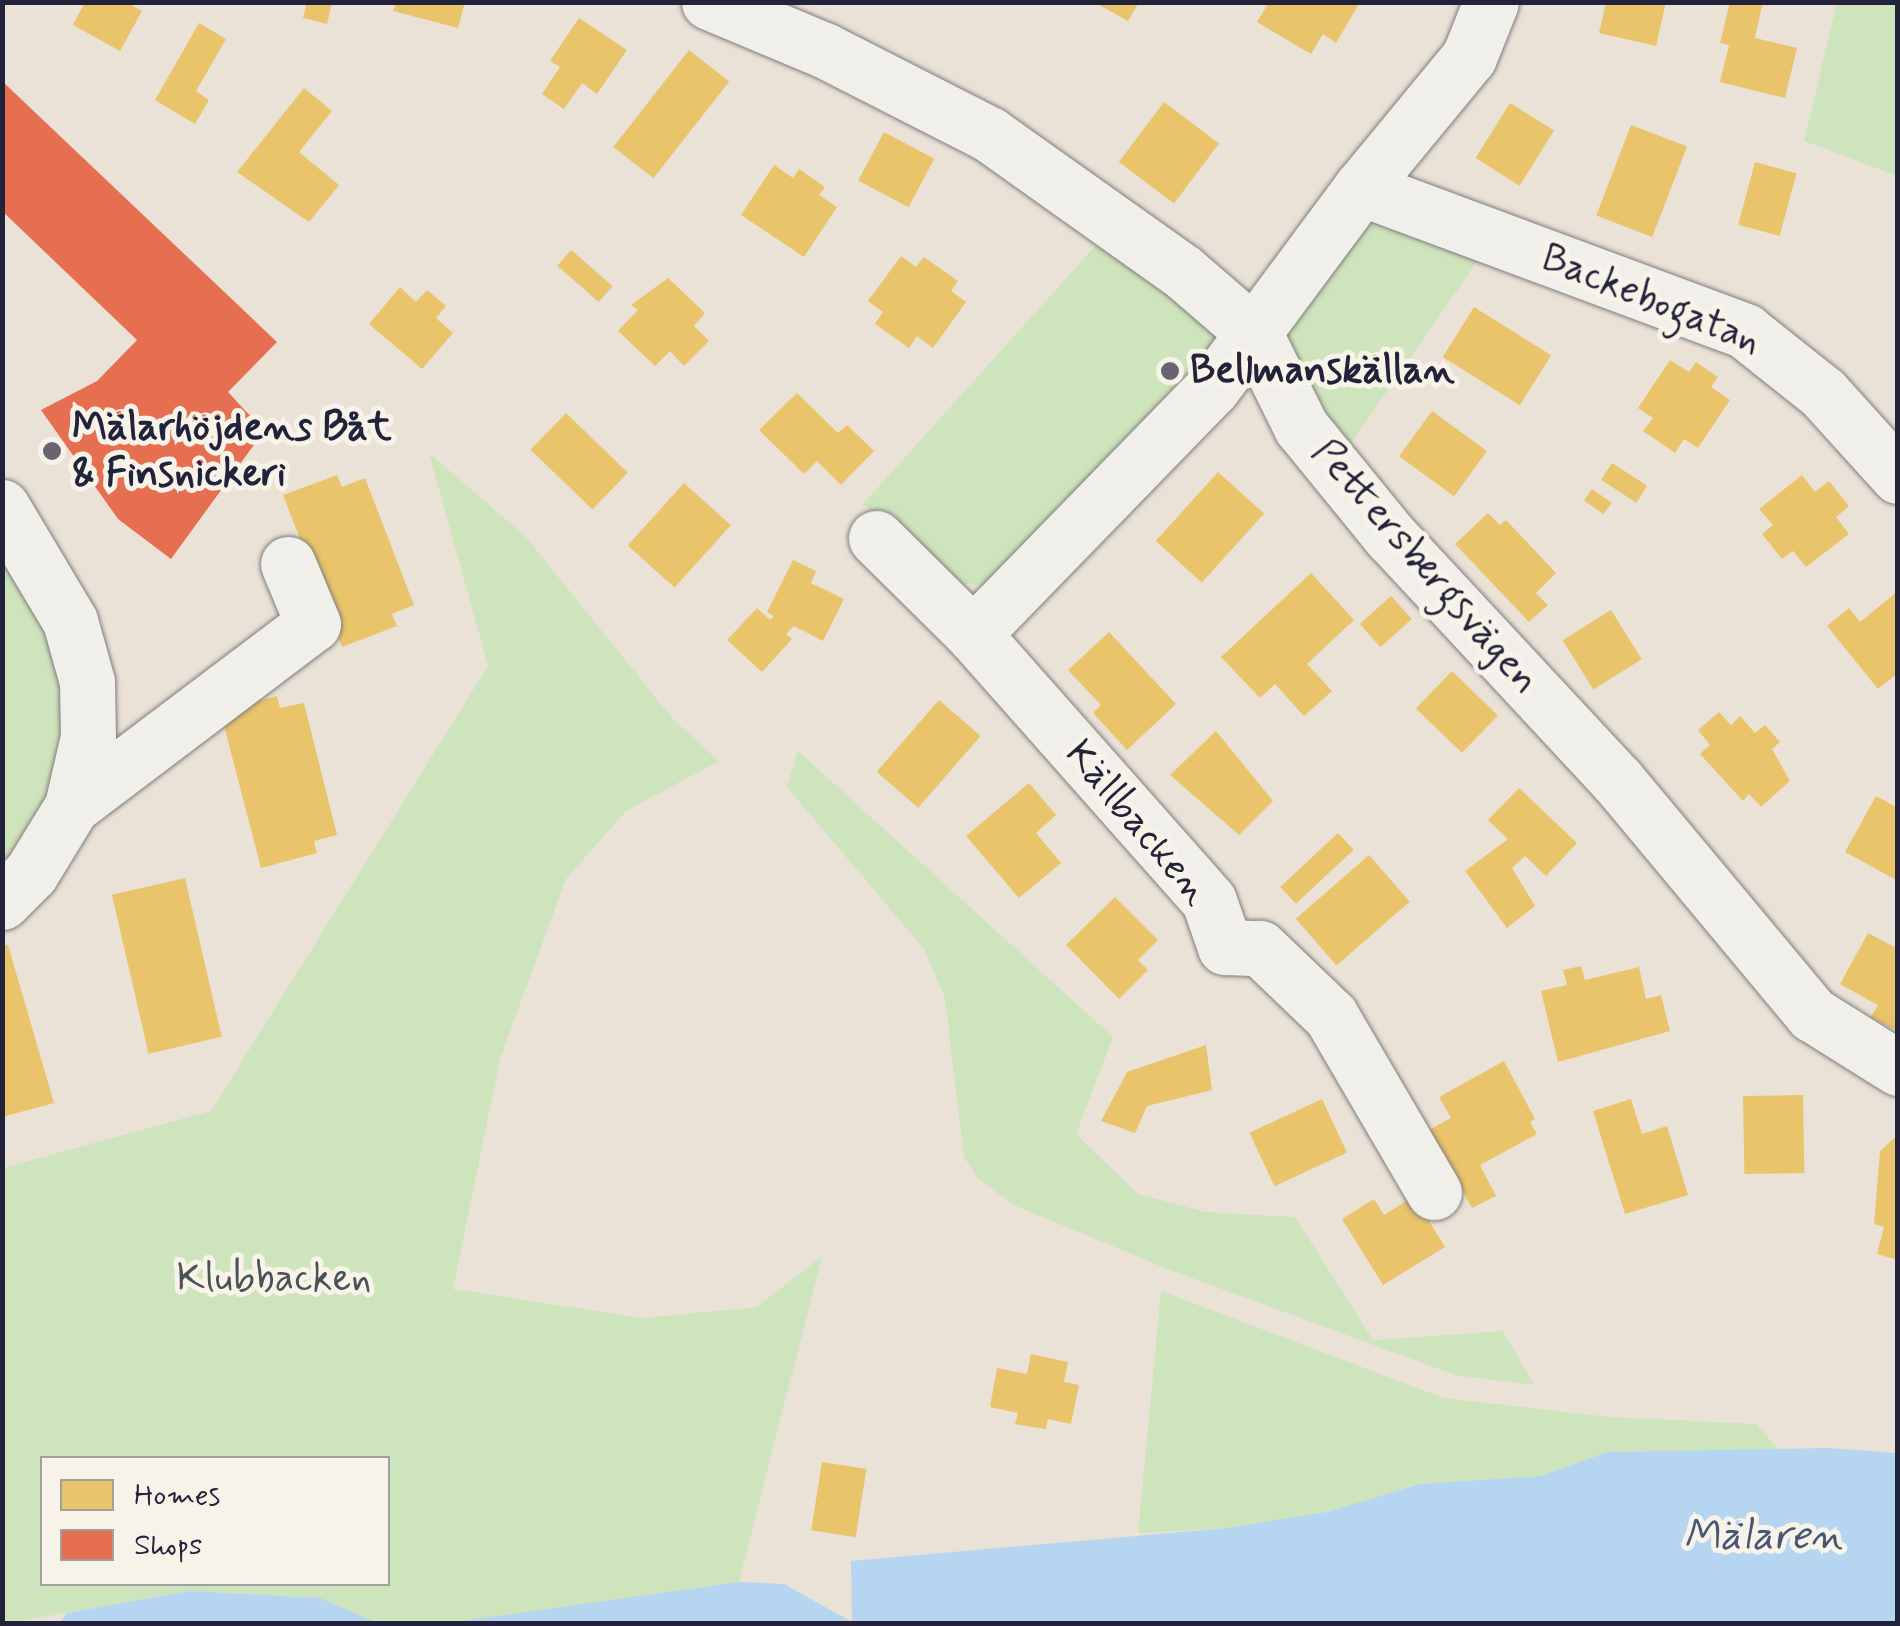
<!DOCTYPE html>
<html>
<head>
<meta charset="utf-8">
<style>
  body { margin:0 }
  #map { position:relative; width:1900px; height:1626px; overflow:hidden; background:#eae2d7; font-family:Mynerve,sans-serif }
  div>[style] { position:absolute }
  .green>* { inset:0; background:#cee4bc }
  .water>* { inset:0; background:#b6d5f1 }
  .homes>* { inset:0; background:#e9c46a; transform-origin:0 0 }
  .shops>* { inset:0; background:#e76f51 }
  .roads { filter:drop-shadow(0 0 2px #807d7d) drop-shadow(0 0 2px #807d7d) }
  .minor>* { height:55px; margin:-27.5px; padding:0 27.5px; transform-origin:27.5px; border-radius:27.5px; background:#f1efea }
  .dots>* { width:28px; height:28px; translate:-50% -50%; box-sizing:border-box; border:5px solid #f7f3e8; border-radius:50% }
  span { translate:-50% -50%; white-space:nowrap; text-align:center; line-height:1.15; -webkit-text-stroke:10px #f7f3e8; paint-order:stroke }
  .street-label { font-size:40px; color:#22223b }
  .poi-label { font-size:40px; color:#22223b; font-weight:700 }
  .left { translate:0 -50%; text-align:left }
  .park-label { font-size:40px; color:#475356 }
  .water-label { font-size:42px; color:#485675; font-style:italic }
  .frame { position:absolute; inset:0; border:5px solid #22223b; pointer-events:none }
  .legend { position:absolute; left:40px; top:1456px; width:350px; height:130px; box-sizing:border-box; background:#f7f3e8; border:2px solid #a29fa3; margin:0; padding:12px 18px; list-style:none; font-size:30px; color:#22223b }
  .legend li { display:flex; align-items:center; gap:20px; height:50px }
  .legend b { width:50px; border:2px solid #a29fa3 }
</style>
</head>
<body>
<div id="map">
  <div class="green">
    <i style="clip-path:polygon(1837px 3px,1897px 3px,1897px 176px,1804px 141px)"></i>
    <i style="clip-path:polygon(1374px 219px,1483px 253px,1344px 453px,1278px 343px)"></i>
    <i style="clip-path:polygon(1107px 233px,1212px 319px,1217px 341px,986px 586px,948px 582px,863px 504px)"></i>
    <i style="clip-path:polygon(evenodd,429px 453px,526px 537px,673px 719px,719px 761px,626px 811px,566px 879px,500px 1059px,453px 1289px,643px 1318px,757px 1307px,822px 1256px,739px 1582px,448px 1624px,378px 1623px,319px 1598px,190px 1591px,3px 1624px,3px 1168px,211px 1111px,488px 666px,429px 453px,42px 1458px,388px 1458px,388px 1584px,42px 1584px,42px 1458px)"></i>
    <i style="clip-path:polygon(2px 552px,67px 663px,60px 763px,44px 801px,3px 863px)"></i>
    <i style="clip-path:polygon(798px 751px,1113px 1037px,1076px 1134px,1138px 1194px,1205px 1212px,1295px 1217px,1373px 1340px,1503px 1331px,1534px 1385px,1455px 1375px,1170px 1270px,1016px 1206px,978px 1179px,964px 1157px,945px 998px,924px 949px,787px 787px)"></i>
    <i style="clip-path:polygon(1161px 1291px,1444px 1398px,1610px 1417px,1756px 1424px,1779px 1450px,1608px 1452px,1540px 1476px,1420px 1484px,1328px 1512px,1227px 1528px,1138px 1533px)"></i>
  </div>
  <div class="water">
    <i style="clip-path:polygon(1827px 1448px,1897px 1453px,1897px 1623px,448px 1623px,739px 1582px,784px 1584px,852px 1622px,851px 1561px,1227px 1528px,1327px 1512px,1420px 1484px,1540px 1476px,1608px 1452px)"></i>
    <i style="clip-path:polygon(189px 1591px,320px 1598px,378px 1623px,59px 1623px,67px 1613px)"></i>
  </div>
  <div class="homes">
    <i style="clip-path:polygon(85px 2px,126px 2px,142px 11px,120px 51px,73px 25px)"></i>
    <i style="clip-path:polygon(307px 2px,332px 2px,327px 24px,303px 18px)"></i>
    <i style="clip-path:polygon(396px 2px,465px 2px,458px 28px,393px 11px)"></i>
    <i style="clip-path:polygon(1094px 2px,1139px 2px,1128px 21px)"></i>
    <i style="clip-path:polygon(1269px 2px,1360px 2px,1336px 43px,1323px 34px,1311px 54px,1257px 22px)"></i>
    <i style="clip-path:polygon(1606px 2px,1666px 2px,1656px 46px,1599px 33px)"></i>
    <i style="clip-path:polygon(1730px 2px,1763px 2px,1755px 38px,1797px 48px,1785px 98px,1720px 82px,1729px 45px,1720px 43px)"></i>
    <i style="clip-path:polygon(579px 18px,627px 50px,597px 94px,582px 83px,564px 109px,542px 94px,560px 67px,550px 61px)"></i>
    <i style="clip-path:polygon(199px 23px,226px 39px,196px 91px,209px 100px,195px 124px,155px 100px)"></i>
    <i style="left:689px;top:50px;width:51px;height:123px;rotate:38deg"></i>
    <i style="clip-path:polygon(304px 88px,332px 111px,299px 152px,339px 185px,309px 222px,237px 172px)"></i>
    <i style="left:1164px;top:102px;width:69px;height:75px;rotate:37deg"></i>
    <i style="left:1510px;top:103px;width:52px;height:65px;rotate:32deg"></i>
    <i style="left:1631px;top:125px;width:60px;height:97px;rotate:21deg"></i>
    <i style="left:884px;top:132px;width:57px;height:55px;rotate:28deg"></i>
    <i style="left:1755px;top:162px;width:43px;height:65px;rotate:15deg"></i>
    <i style="clip-path:polygon(774px 165px,793px 178px,799px 169px,825px 187px,819px 195px,837px 207px,804px 257px,741px 215px)"></i>
    <i style="left:571px;top:250px;width:55px;height:21px;rotate:41deg"></i>
    <i style="clip-path:polygon(901px 256px,916px 267px,924px 257px,958px 281px,951px 291px,966px 302px,933px 348px,917px 336px,909px 348px,875px 324px,883px 312px,868px 301px)"></i>
    <i style="clip-path:polygon(668px 278px,705px 313px,694px 326px,709px 341px,684px 366px,670px 351px,655px 366px,618px 331px,638px 310px,631px 305px)"></i>
    <i style="clip-path:polygon(400px 287px,416px 302px,427px 290px,446px 306px,436px 318px,453px 333px,422px 369px,369px 324px)"></i>
    <i style="left:1474px;top:307px;width:91px;height:59px;rotate:32deg"></i>
    <i style="clip-path:polygon(1670px 360px,1689px 372px,1696px 362px,1718px 377px,1711px 387px,1730px 400px,1698px 448px,1684px 439px,1675px 453px,1643px 431px,1653px 418px,1638px 408px)"></i>
    <i style="clip-path:polygon(797px 393px,838px 433px,847px 425px,874px 451px,841px 485px,817px 461px,804px 474px,759px 430px)"></i>
    <i style="left:1432px;top:411px;width:68px;height:56px;rotate:36deg"></i>
    <i style="left:566px;top:413px;width:86px;height:51px;rotate:44deg"></i>
    <i style="left:1612px;top:463px;width:42px;height:20px;rotate:33deg"></i>
    <i style="left:1218px;top:472px;width:62px;height:93px;rotate:42deg"></i>
    <i style="clip-path:polygon(337px 475px,342px 487px,365px 478px,414px 605px,392px 614px,397px 626px,342px 647px,283px 495px)"></i>
    <i style="clip-path:polygon(1802px 475px,1815px 492px,1829px 481px,1849px 506px,1836px 517px,1849px 534px,1806px 567px,1793px 551px,1782px 559px,1762px 534px,1773px 525px,1759px 509px)"></i>
    <i style="left:684px;top:483px;width:63px;height:84px;rotate:42deg"></i>
    <i style="left:1592px;top:489px;width:24px;height:14px;rotate:35deg"></i>
    <i style="clip-path:polygon(1488px 513px,1500px 525px,1506px 520px,1556px 573px,1536px 593px,1548px 605px,1529px 622px,1455px 544px)"></i>
    <i style="clip-path:polygon(793px 560px,816px 571px,811px 583px,844px 599px,823px 641px,794px 626px,786px 634px,792px 639px,762px 672px,727px 640px,757px 608px,770px 620px,774px 616px,767px 612px)"></i>
    <i style="clip-path:polygon(1311px 573px,1354px 620px,1307px 664px,1332px 691px,1304px 716px,1275px 684px,1260px 698px,1221px 657px)"></i>
    <i style="clip-path:polygon(1898px 591px,1898px 673px,1878px 689px,1827px 626px,1849px 608px,1860px 622px)"></i>
    <i style="left:1391px;top:596px;width:31px;height:42px;rotate:48deg"></i>
    <i style="left:1611px;top:610px;width:58px;height:57px;rotate:58deg"></i>
    <i style="clip-path:polygon(1109px 632px,1176px 704px,1127px 750px,1093px 713px,1101px 705px,1068px 670px)"></i>
    <i style="left:1452px;top:671px;width:64px;height:52px;rotate:44deg"></i>
    <i style="clip-path:polygon(277px 696px,280px 708px,304px 703px,337px 835px,314px 841px,317px 853px,261px 868px,220px 710px)"></i>
    <i style="left:939px;top:700px;width:55px;height:95px;rotate:41deg"></i>
    <i style="clip-path:polygon(1719px 712px,1731px 725px,1740px 716px,1755px 733px,1765px 725px,1780px 742px,1772px 749px,1790px 781px,1761px 807px,1749px 794px,1743px 801px,1700px 754px,1710px 745px,1698px 730px)"></i>
    <i style="clip-path:polygon(1216px 731px,1273px 801px,1239px 835px,1170px 775px)"></i>
    <i style="clip-path:polygon(1029px 783px,1056px 815px,1036px 833px,1061px 863px,1019px 898px,966px 836px)"></i>
    <i style="clip-path:polygon(1519px 788px,1577px 843px,1546px 876px,1525px 856px,1512px 868px,1535px 906px,1507px 928px,1465px 871px,1508px 839px,1488px 820px)"></i>
    <i style="clip-path:polygon(1876px 796px,1898px 808px,1898px 881px,1845px 852px)"></i>
    <i style="left:1338px;top:833px;width:23px;height:79px;rotate:47deg"></i>
    <i style="left:1369px;top:855px;width:62px;height:97px;rotate:49deg"></i>
    <i style="left:185px;top:878px;width:163px;height:75px;rotate:77deg"></i>
    <i style="clip-path:polygon(1115px 897px,1158px 940px,1138px 960px,1148px 970px,1119px 999px,1066px 945px)"></i>
    <i style="clip-path:polygon(1868px 933px,1898px 949px,1895px 1030px,1871px 1017px,1878px 1005px,1840px 984px)"></i>
    <i style="clip-path:polygon(8px 945px,54px 1103px,2px 1117px,2px 946px)"></i>
    <i style="clip-path:polygon(1581px 966px,1585px 980px,1639px 967px,1646px 999px,1661px 995px,1670px 1031px,1558px 1062px,1541px 991px,1567px 985px,1563px 970px)"></i>
    <i style="clip-path:polygon(1206px 1045px,1212px 1090px,1147px 1106px,1135px 1133px,1101px 1121px,1127px 1072px)"></i>
    <i style="clip-path:polygon(1504px 1061px,1535px 1119px,1530px 1122px,1537px 1134px,1480px 1165px,1496px 1196px,1472px 1208px,1429px 1130px,1451px 1118px,1439px 1097px)"></i>
    <i style="left:1803px;top:1095px;width:78px;height:60px;rotate:89deg"></i>
    <i style="left:1322px;top:1099px;width:59px;height:80px;rotate:65deg"></i>
    <i style="clip-path:polygon(1631px 1099px,1642px 1134px,1667px 1126px,1688px 1195px,1625px 1214px,1593px 1111px)"></i>
    <i style="clip-path:polygon(1898px 1135px,1898px 1260px,1877px 1254px,1884px 1227px,1874px 1224px,1880px 1151px)"></i>
    <i style="clip-path:polygon(1414px 1196px,1445px 1247px,1383px 1285px,1342px 1219px,1374px 1199px,1384px 1215px)"></i>
    <i style="clip-path:polygon(1031px 1354px,1068px 1362px,1064px 1382px,1079px 1385px,1071px 1424px,1048px 1419px,1046px 1429px,1015px 1424px,1018px 1413px,990px 1407px,997px 1368px,1027px 1374px)"></i>
    <i style="left:822px;top:1462px;width:45px;height:69px;rotate:9deg"></i>
  </div>
  <div class="shops">
    <i style="clip-path:polygon(2px 81px,277px 342px,228px 392px,264px 431px,171px 559px,118px 519px,41px 410px,97px 381px,137px 340px,2px 211px)"></i>
  </div>
  <div class="roads">
    <div class="minor">
      <i style="left:709px;top:2px;width:125px;rotate:22.7deg"></i>
      <i style="left:824px;top:50px;width:185px;rotate:27deg"></i>
      <i style="left:989px;top:134px;width:237px;rotate:35.4deg"></i>
      <i style="left:1182px;top:271px;width:96px;rotate:40.8deg"></i>
      <i style="left:1255px;top:334px;width:104px;rotate:63.7deg"></i>
      <i style="left:1301px;top:427px;width:141px;rotate:50.8deg"></i>
      <i style="left:1390px;top:536px;width:333px;rotate:47.1deg"></i>
      <i style="left:1617px;top:780px;width:305px;rotate:50.2deg"></i>
      <i style="left:1812px;top:1014px;width:102px;rotate:32.1deg"></i>
      <i style="left:1361px;top:188px;width:410px;rotate:20.4deg"></i>
      <i style="left:1745px;top:331px;width:100px;rotate:38.5deg"></i>
      <i style="left:1823px;top:393px;width:112px;rotate:47.9deg"></i>
      <i style="left:2px;top:507px;width:133px;rotate:59.2deg"></i>
      <i style="left:70px;top:621px;width:63px;rotate:74.4deg"></i>
      <i style="left:87px;top:682px;width:55px;rotate:89deg"></i>
      <i style="left:88px;top:737px;width:71px;rotate:103.1deg"></i>
      <i style="left:72px;top:806px;width:79px;rotate:121.5deg"></i>
      <i style="left:31px;top:873px;width:41px;rotate:135deg"></i>
      <i style="left:876px;top:538px;width:136px;rotate:44.7deg"></i>
      <i style="left:973px;top:634px;width:356px;rotate:48.5deg"></i>
      <i style="left:1209px;top:901px;width:49px;rotate:70.8deg"></i>
      <i style="left:1225px;top:947px;width:35px;rotate:2deg"></i>
      <i style="left:1260px;top:948px;width:98px;rotate:43.8deg"></i>
      <i style="left:1331px;top:1016px;width:204px;rotate:59.7deg"></i>
      <i style="left:973px;top:634px;width:344px;rotate:-45.8deg"></i>
      <i style="left:1213px;top:387px;width:248px;rotate:-53.4deg"></i>
      <i style="left:1361px;top:188px;width:170px;rotate:-50.5deg"></i>
      <i style="left:1469px;top:57px;width:59px;rotate:-68.2deg"></i>
      <i style="left:72px;top:806px;width:302px;rotate:-37.1deg"></i>
      <i style="left:313px;top:624px;width:65px;rotate:-112.6deg"></i>
    </div>
  </div>
  <div class="dots">
    <i style="left:1170px;top:371px;background:#686572"></i>
    <i style="left:52px;top:451px;background:#686572"></i>
  </div>
  <div class="street-label">
    <span style="left:1651px;top:300px;rotate:22deg">Backebogatan</span>
    <span style="left:1425px;top:567px;rotate:49deg">Pettersbergsvägen</span>
    <span style="left:1137px;top:823px;rotate:50deg">Källbacken</span>
  </div>
  <div class="poi-label">
    <span class="left" style="left:1190px;top:371px">Bellmanskällan</span>
    <span class="left" style="left:72px;top:451px">Mälarhöjdens Båt<br>&amp; Finsnickeri</span>
  </div>
  <div class="park-label">
    <span style="left:274px;top:1279px">Klubbacken</span>
  </div>
  <div class="water-label">
    <span style="left:1763px;top:1537px">Mälaren</span>
  </div>
  <div class="frame"></div>
  <ul class="legend">
  <li><b style="height:28px;background:#e9c46a"></b>Homes</li>
  <li><b style="height:28px;background:#e76f51"></b>Shops</li>
  </ul>
</div>
</body>
</html>
